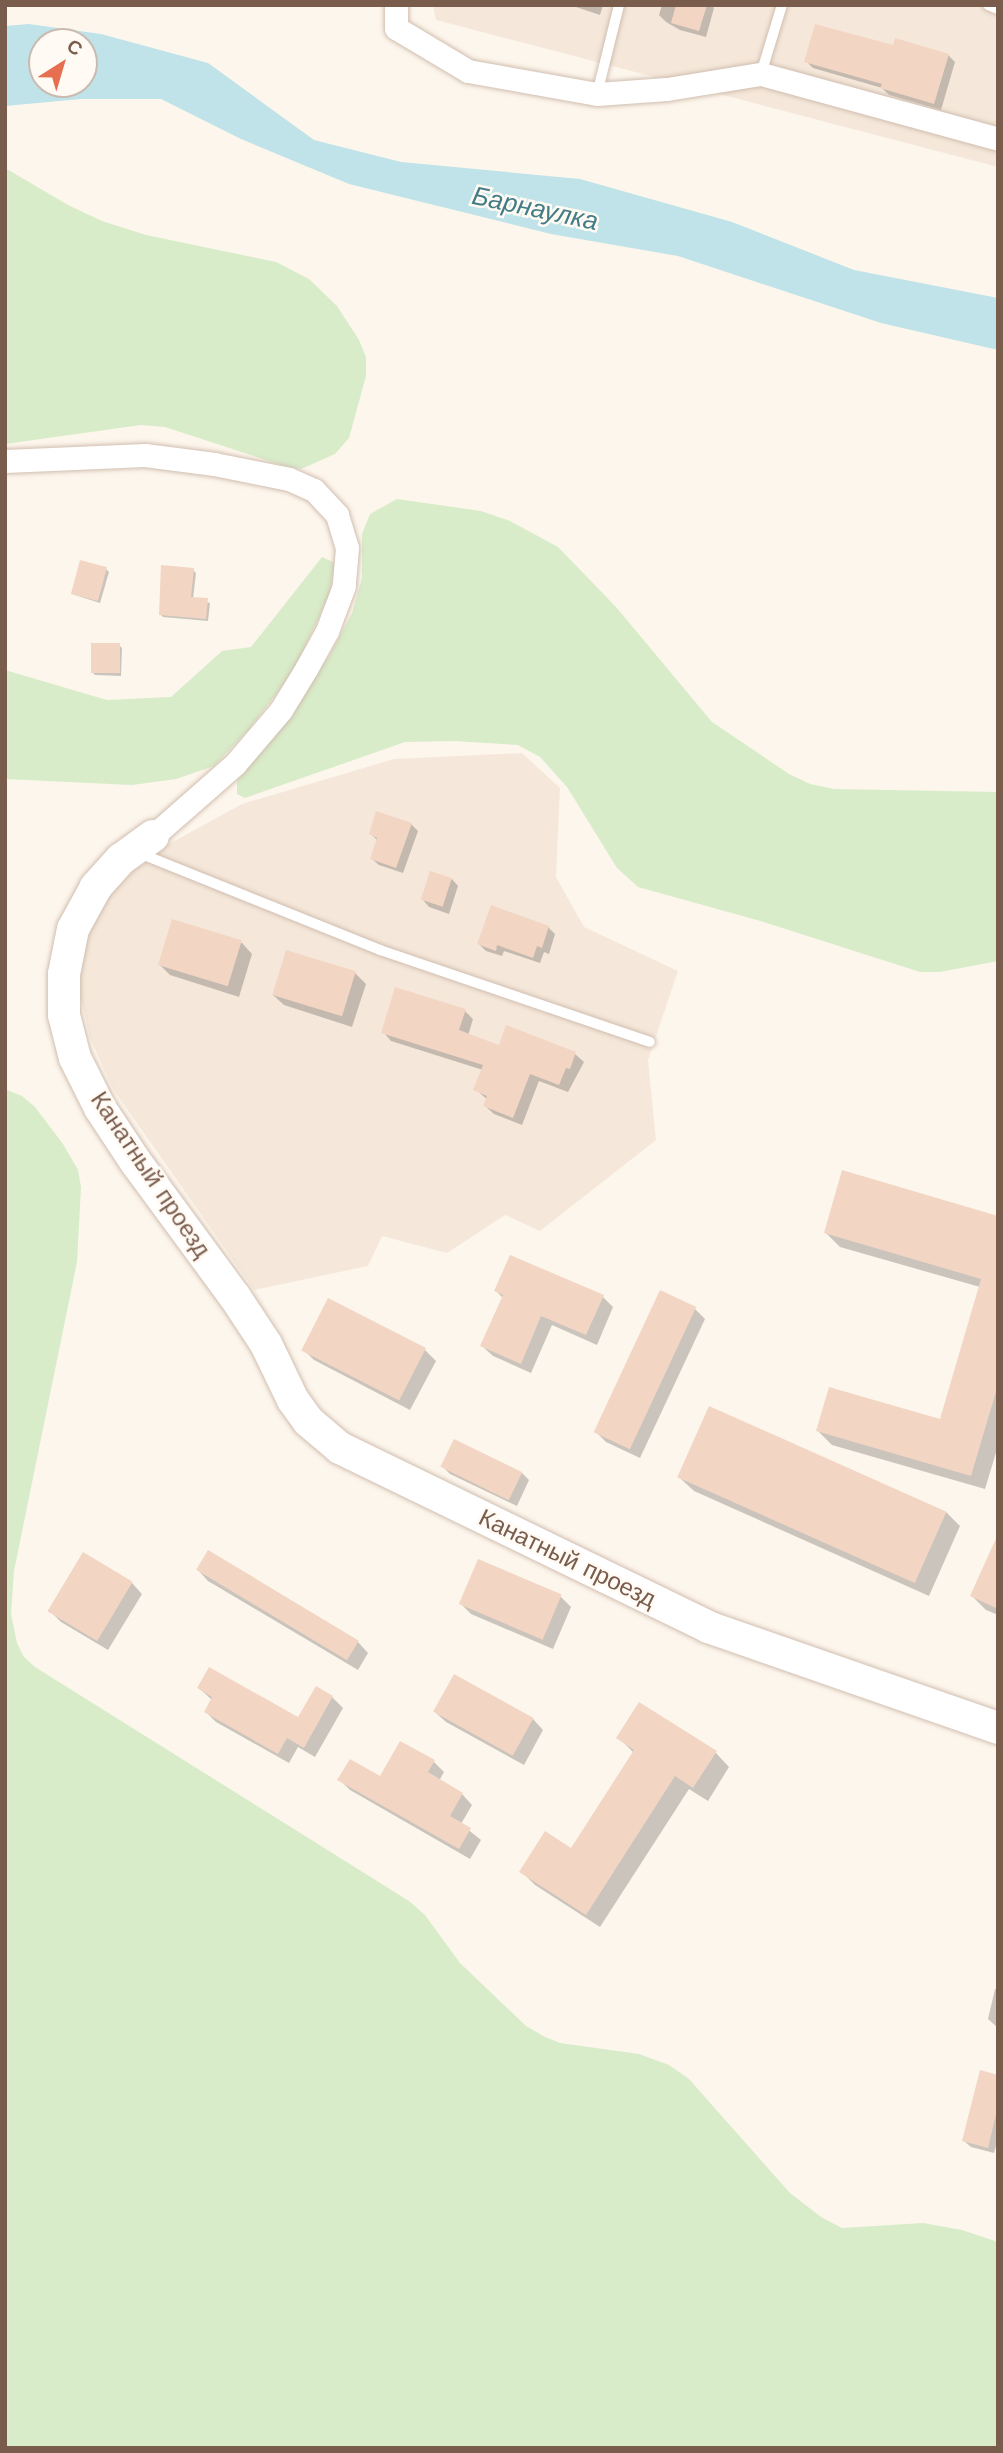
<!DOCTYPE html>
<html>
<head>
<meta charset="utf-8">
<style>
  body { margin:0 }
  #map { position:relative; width:1003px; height:2453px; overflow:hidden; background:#fdf6ec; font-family:"Work Sans",sans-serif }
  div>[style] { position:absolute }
  .residential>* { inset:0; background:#f5e8da }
  .green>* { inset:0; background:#d8ecc9 }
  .water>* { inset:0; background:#bfe3e8 }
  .shadow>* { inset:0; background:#0003 }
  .building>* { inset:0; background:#f3d5c3; transform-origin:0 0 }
  .roads { filter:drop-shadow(0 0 2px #d1beb0) drop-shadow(0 0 2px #d1beb0) }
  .lane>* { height:10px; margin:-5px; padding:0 5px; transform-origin:5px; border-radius:5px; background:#fff }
  .street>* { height:23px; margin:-11.5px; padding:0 11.5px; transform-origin:11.5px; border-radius:11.5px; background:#fff }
  .secondary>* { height:32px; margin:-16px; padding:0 16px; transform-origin:16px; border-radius:16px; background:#fff }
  span { translate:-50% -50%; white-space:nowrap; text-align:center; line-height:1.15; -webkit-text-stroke:5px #fffaf3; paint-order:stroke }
  .street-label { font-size:24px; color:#7a5c4d }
  .water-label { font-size:26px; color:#437c86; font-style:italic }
  .frame { position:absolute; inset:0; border:7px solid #7a5c4d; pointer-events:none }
  .north { position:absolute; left:28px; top:28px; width:70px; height:70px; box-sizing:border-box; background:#fffaf3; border:2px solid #cabbb1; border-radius:50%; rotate:37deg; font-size:19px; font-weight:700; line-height:28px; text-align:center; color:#7a5c4d }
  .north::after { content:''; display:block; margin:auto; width:24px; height:32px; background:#e76f51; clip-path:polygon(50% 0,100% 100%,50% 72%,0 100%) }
</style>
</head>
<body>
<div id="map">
  <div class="residential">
    <i style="clip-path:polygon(433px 5px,998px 5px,998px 167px,436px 20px)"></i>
    <i style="clip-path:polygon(522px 753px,560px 788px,556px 877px,584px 927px,678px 971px,648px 1060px,656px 1140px,540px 1231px,505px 1215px,447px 1253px,382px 1236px,368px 1266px,254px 1290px,113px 1089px,90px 1038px,78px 986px,87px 934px,102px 900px,127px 867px,242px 804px,394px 759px)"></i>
  </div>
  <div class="green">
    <i style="clip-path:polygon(5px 168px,68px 205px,102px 221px,146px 235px,276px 262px,309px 279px,337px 306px,359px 340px,366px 357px,366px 376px,349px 438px,335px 454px,301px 469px,284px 466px,165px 427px,141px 425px,5px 444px)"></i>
    <i style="clip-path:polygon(397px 499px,481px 511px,510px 521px,558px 547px,616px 607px,712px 722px,789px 774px,810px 784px,834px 789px,998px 792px,998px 961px,940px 972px,920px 972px,757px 920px,638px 887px,617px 868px,567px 787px,540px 757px,518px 745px,454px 741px,405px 742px,245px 798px,237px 794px,237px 781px,328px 658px,352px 613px,362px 578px,362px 534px,370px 514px)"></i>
    <i style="clip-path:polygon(322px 557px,335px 563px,330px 593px,294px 671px,249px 729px,214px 766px,176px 779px,132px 785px,5px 779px,5px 670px,107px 700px,171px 697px,222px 651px,251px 647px)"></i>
    <i style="clip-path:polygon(5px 1089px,22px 1096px,35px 1107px,63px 1144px,78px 1170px,81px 1187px,77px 1262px,14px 1571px,11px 1614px,17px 1643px,24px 1657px,35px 1667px,409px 1901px,425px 1915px,460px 1963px,526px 2026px,545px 2037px,560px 2043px,639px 2054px,669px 2065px,689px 2079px,790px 2193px,821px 2217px,842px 2228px,923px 2223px,962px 2230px,998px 2242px,998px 2448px,5px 2448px)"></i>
  </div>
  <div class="water">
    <i style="clip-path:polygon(evenodd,29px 24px,101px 34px,208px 63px,314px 140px,401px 162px,580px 179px,732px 222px,854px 270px,998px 298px,998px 350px,881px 323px,678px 256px,551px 234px,349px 184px,241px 139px,161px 99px,81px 99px,5px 106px,5px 26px,29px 24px,42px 42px,84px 42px,84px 84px,42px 84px,42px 42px)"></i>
  </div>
  <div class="shadow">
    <i style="clip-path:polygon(570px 5px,603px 5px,600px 15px)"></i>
    <i style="clip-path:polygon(662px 5px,711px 5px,714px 8px,706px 37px,680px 30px,666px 22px,659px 15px)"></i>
    <i style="clip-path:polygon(894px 47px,948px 55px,955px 62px,941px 110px,889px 95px,882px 88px,813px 68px,806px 61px)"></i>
    <i style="clip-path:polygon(106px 569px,109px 572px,100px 603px,72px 594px)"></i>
    <i style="clip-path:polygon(193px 570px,196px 573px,193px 599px,210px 603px,208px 621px,163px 617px,160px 614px)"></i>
    <i style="clip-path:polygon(119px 645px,122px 648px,121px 676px,95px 675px,92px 672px)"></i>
    <i style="clip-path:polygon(411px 824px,418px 831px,403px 873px,379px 865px,372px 859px,378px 841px,371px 834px)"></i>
    <i style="clip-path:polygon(452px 879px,458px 886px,449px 914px,429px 907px,423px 900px)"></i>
    <i style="clip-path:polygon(173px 922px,242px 943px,252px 954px,239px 997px,170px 975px,160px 965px)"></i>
    <i style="clip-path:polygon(548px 927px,555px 934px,549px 954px,544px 952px,540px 963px,504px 951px,502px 956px,486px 951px,479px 944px)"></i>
    <i style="clip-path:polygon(355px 973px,366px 984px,352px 1027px,284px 1005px,273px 995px)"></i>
    <i style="clip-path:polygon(465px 1011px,473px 1019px,468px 1036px,500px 1047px,575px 1054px,584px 1062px,568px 1092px,539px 1081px,522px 1125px,494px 1114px,485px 1106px,488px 1100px,475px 1089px,483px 1070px,391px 1041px,383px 1032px)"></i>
    <i style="clip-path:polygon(998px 1218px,998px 1446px,985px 1489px,832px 1445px,818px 1431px,941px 1421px,980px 1287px,840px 1247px,826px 1233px)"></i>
    <i style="clip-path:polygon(496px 1291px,603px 1297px,613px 1307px,597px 1345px,552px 1325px,531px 1373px,493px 1356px,482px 1346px,503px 1298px)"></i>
    <i style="clip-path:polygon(695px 1309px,705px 1319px,640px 1458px,606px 1442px,596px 1432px)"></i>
    <i style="clip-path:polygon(303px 1349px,425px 1350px,436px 1361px,410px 1410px,314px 1360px)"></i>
    <i style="clip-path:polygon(455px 1441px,522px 1473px,529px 1480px,517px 1506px,450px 1474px,443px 1467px)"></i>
    <i style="clip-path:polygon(680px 1478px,946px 1512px,960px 1526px,929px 1596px,694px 1491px)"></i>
    <i style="clip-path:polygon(998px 1538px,998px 1615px,986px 1610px,972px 1596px)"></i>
    <i style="clip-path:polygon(198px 1570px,358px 1642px,368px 1653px,358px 1670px,208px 1581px)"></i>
    <i style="clip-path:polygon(132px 1583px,142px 1594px,108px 1650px,61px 1622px,50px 1611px)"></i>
    <i style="clip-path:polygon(561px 1597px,571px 1607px,553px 1649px,471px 1614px,461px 1604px)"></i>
    <i style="clip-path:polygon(199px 1688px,298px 1719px,332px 1697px,343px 1708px,315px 1757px,298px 1747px,289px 1763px,216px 1722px,206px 1712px,212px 1700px)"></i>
    <i style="clip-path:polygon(435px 1712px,533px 1719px,543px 1730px,524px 1765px,446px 1722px)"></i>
    <i style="clip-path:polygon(619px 1738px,716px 1753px,729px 1767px,708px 1801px,689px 1789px,600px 1927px,535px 1885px,521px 1871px,572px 1851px,634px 1753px)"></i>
    <i style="clip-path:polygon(434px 1762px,444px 1772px,439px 1781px,462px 1794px,472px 1805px,461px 1824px,481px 1840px,470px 1859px,350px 1790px,340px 1780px,380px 1778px)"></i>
    <i style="clip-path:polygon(995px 1989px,998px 1989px,998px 2028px,988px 2019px)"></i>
    <i style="clip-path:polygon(998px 2077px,998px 2139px,994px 2153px,971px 2147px,964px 2141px)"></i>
  </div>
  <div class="building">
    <i style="clip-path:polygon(676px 5px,707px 5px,699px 31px,671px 23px)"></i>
    <i style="clip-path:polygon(815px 24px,893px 45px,895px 38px,949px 54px,934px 104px,880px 88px,882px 84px,804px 62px)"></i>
    <i style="left:80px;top:560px;width:28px;height:35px;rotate:15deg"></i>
    <i style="clip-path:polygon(161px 565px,194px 568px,191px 597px,208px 598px,206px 619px,159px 615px)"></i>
    <i style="left:91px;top:643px;width:29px;height:30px"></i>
    <i style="clip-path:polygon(376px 811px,412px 823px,396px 868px,370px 859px,377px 838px,369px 834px)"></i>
    <i style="left:430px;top:871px;width:23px;height:30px;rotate:18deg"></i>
    <i style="clip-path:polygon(491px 905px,549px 926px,542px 948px,537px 946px,533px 958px,497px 945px,496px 951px,477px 944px)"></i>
    <i style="left:172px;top:919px;width:73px;height:48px;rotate:17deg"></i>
    <i style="left:286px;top:950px;width:73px;height:47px;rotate:17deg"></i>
    <i style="clip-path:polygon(395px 987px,466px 1009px,459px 1030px,499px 1045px,506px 1025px,576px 1052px,570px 1069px,566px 1068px,559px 1085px,530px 1074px,513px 1118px,483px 1106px,487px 1096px,473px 1090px,483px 1065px,381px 1033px)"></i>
    <i style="clip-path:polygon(842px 1170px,998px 1216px,998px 1385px,971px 1476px,816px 1431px,829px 1387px,940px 1419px,981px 1279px,824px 1233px)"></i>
    <i style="clip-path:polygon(510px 1255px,604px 1295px,586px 1335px,541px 1316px,521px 1364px,480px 1346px,503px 1295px,494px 1291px)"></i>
    <i style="left:660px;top:1290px;width:40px;height:157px;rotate:25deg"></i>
    <i style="left:328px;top:1298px;width:110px;height:59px;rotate:27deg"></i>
    <i style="left:709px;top:1406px;width:260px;height:78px;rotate:24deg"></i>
    <i style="left:454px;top:1439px;width:76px;height:31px;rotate:26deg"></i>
    <i style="clip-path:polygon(998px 1534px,998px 1609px,970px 1596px)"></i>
    <i style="left:208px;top:1550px;width:176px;height:23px;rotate:31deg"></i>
    <i style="left:83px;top:1552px;width:58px;height:69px;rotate:31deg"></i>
    <i style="left:478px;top:1559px;width:91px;height:49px;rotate:23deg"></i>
    <i style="clip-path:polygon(209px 1667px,298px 1717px,316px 1686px,333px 1696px,304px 1748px,287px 1738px,278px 1754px,204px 1712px,212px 1697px,197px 1688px)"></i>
    <i style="left:454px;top:1674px;width:91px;height:43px;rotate:29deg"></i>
    <i style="clip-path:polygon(639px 1702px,717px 1751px,693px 1788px,675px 1776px,586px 1915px,519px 1872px,545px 1831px,571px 1848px,634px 1750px,616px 1738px)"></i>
    <i style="clip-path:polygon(400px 1741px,435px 1760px,428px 1772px,463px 1793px,450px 1816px,471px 1828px,459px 1849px,337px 1780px,350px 1759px,380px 1776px)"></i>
    <i style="clip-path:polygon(980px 2070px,998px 2075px,998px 2106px,988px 2148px,962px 2141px)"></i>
  </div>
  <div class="roads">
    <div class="lane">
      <i style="left:988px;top:5px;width:11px;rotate:22deg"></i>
      <i style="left:761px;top:74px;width:72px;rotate:-73.1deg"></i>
      <i style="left:597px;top:94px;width:92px;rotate:-76.1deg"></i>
      <i style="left:139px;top:853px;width:260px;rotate:21.9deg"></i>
      <i style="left:380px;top:950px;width:285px;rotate:18.8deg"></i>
    </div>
    <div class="street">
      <i style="left:396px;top:5px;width:23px;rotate:90deg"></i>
      <i style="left:396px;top:28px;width:84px;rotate:30.8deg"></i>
      <i style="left:468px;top:71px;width:131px;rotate:10.1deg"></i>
      <i style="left:597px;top:94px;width:70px;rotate:-4.1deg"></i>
      <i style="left:667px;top:89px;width:95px;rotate:-9.1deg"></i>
      <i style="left:761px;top:74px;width:246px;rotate:15.3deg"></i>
      <i style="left:5px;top:461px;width:140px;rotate:-2.5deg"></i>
      <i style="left:145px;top:455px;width:70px;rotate:7.4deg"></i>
      <i style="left:214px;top:464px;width:76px;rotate:11.3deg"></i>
      <i style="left:289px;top:479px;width:27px;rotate:24deg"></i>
      <i style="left:314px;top:490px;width:34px;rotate:47deg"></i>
      <i style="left:337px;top:515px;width:34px;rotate:73deg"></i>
      <i style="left:347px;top:548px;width:38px;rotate:95deg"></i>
      <i style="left:344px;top:586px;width:48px;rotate:110.7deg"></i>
      <i style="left:327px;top:631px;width:43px;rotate:118.9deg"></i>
      <i style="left:306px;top:669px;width:48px;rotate:121.4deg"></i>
      <i style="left:281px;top:710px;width:71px;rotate:130.4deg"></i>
      <i style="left:235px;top:764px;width:109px;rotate:138.7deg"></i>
    </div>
    <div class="secondary">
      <i style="left:153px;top:836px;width:39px;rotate:144deg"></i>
      <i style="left:121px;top:859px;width:38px;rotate:132deg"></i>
      <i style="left:96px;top:887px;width:48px;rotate:118.7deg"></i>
      <i style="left:73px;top:929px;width:46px;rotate:101.3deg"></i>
      <i style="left:64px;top:974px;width:41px;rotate:90deg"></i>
      <i style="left:64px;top:1015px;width:44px;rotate:75.7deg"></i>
      <i style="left:75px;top:1058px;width:56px;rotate:63.4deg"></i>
      <i style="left:100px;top:1108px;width:64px;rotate:56.6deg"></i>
      <i style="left:135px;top:1161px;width:169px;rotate:53.7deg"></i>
      <i style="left:235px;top:1297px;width:56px;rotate:56.6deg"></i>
      <i style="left:266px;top:1344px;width:62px;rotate:64.3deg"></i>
      <i style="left:293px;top:1400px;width:26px;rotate:54deg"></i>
      <i style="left:308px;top:1421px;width:42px;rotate:40.2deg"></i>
      <i style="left:340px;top:1448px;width:409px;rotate:25.9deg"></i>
      <i style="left:708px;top:1627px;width:307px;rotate:19.2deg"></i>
    </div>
  </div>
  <div class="street-label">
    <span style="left:150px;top:1175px;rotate:56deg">Канатный проезд</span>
    <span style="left:567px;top:1559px;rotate:26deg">Канатный проезд</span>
  </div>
  <div class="water-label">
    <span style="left:535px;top:209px;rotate:12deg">Барнаулка</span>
  </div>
  <div class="frame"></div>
  <div class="north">С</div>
</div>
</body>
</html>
